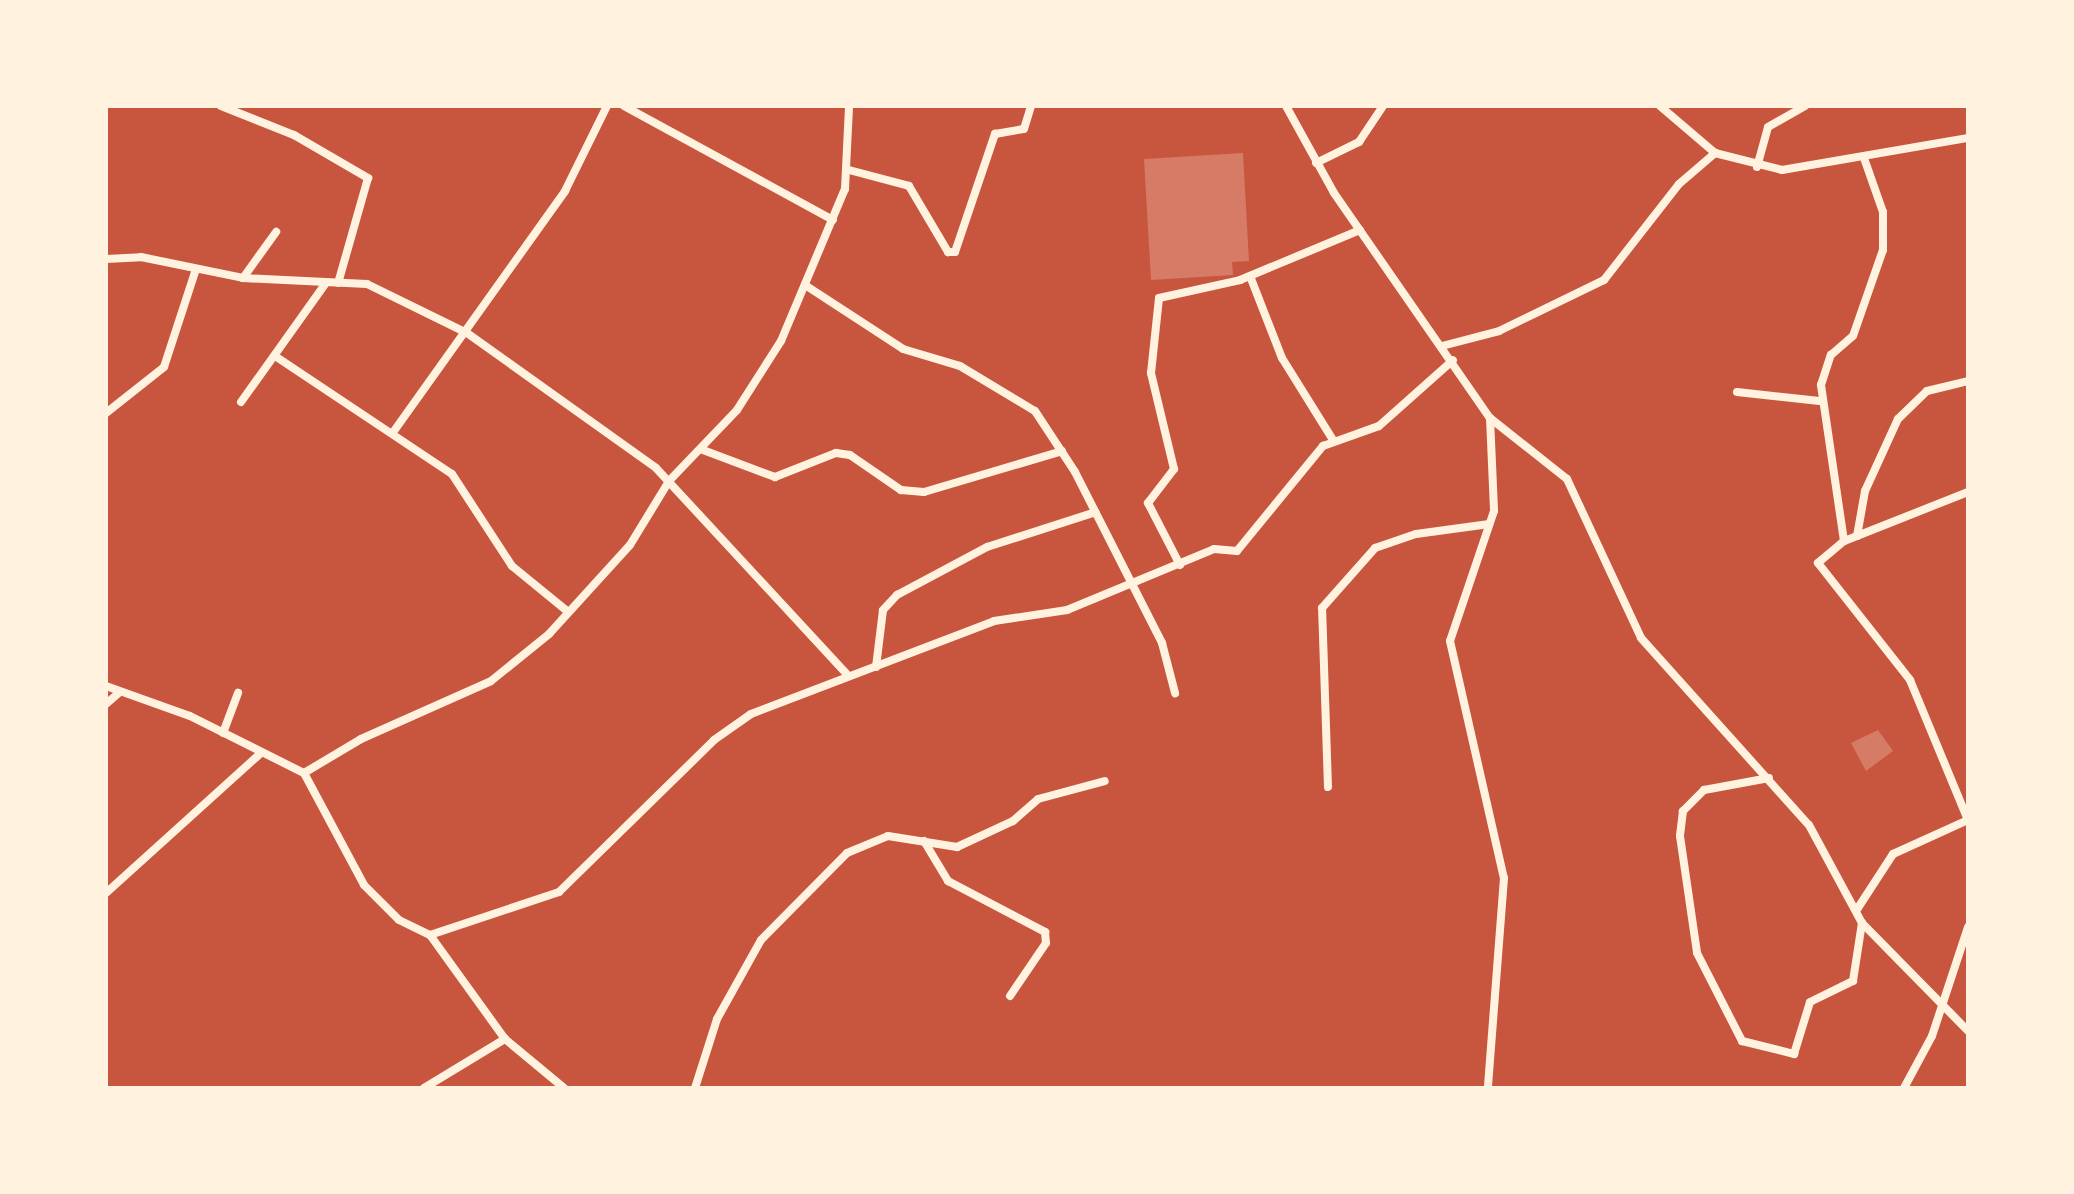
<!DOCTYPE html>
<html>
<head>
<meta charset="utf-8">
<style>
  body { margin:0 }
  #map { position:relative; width:2074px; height:1194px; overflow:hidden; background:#c8553d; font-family:"Work Sans",sans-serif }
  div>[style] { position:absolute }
  .building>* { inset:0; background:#d67c66 }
  .minor>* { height:8px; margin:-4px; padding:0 4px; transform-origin:4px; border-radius:4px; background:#fff3e0 }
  span { translate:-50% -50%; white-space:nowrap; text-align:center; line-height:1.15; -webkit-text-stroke:7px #fff3e0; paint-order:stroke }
  .frame { position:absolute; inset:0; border:108px solid #fff3e0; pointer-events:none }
</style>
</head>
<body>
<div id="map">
  <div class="building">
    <i style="clip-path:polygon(1243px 153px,1249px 261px,1232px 262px,1233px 275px,1151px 280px,1144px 159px)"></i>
    <i style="clip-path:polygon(1878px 730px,1893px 751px,1866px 771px,1851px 743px)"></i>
  </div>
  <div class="minor">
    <i style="left:221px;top:106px;width:79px;rotate:21.7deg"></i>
    <i style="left:294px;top:135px;width:86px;rotate:30.2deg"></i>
    <i style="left:368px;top:178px;width:109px;rotate:105.9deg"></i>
    <i style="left:624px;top:106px;width:238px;rotate:28.6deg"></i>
    <i style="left:1286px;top:106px;width:99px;rotate:61.1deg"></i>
    <i style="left:1334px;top:193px;width:274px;rotate:55.3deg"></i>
    <i style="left:1490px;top:418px;width:93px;rotate:87.5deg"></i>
    <i style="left:1494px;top:511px;width:137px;rotate:108.7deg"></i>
    <i style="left:1450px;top:641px;width:243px;rotate:77.2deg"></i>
    <i style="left:1504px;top:878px;width:211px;rotate:94.4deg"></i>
    <i style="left:1660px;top:106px;width:72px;rotate:40.5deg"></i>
    <i style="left:1715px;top:153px;width:69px;rotate:14.2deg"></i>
    <i style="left:1782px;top:170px;width:189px;rotate:-9.8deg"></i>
    <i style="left:1316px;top:163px;width:48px;rotate:-26deg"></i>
    <i style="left:1359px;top:142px;width:43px;rotate:-56.3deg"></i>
    <i style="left:1757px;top:167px;width:41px;rotate:-74.6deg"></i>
    <i style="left:1768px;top:127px;width:43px;rotate:-29.6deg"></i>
    <i style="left:849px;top:170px;width:62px;rotate:14.9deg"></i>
    <i style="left:909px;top:186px;width:77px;rotate:59.4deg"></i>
    <i style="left:948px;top:252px;width:7px"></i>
    <i style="left:955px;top:252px;width:125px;rotate:-71.3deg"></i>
    <i style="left:995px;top:134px;width:29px;rotate:-10deg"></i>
    <i style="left:1024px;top:129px;width:24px;rotate:-73deg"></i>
    <i style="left:106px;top:259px;width:35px;rotate:-3deg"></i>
    <i style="left:141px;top:257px;width:104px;rotate:11.6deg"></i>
    <i style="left:243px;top:278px;width:57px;rotate:-54.3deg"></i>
    <i style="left:1250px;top:276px;width:88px;rotate:68.7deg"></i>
    <i style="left:1282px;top:358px;width:97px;rotate:58.1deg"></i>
    <i style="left:243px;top:278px;width:124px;rotate:2.8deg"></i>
    <i style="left:367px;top:284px;width:111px;rotate:26.1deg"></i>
    <i style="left:467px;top:333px;width:232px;rotate:35.5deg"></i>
    <i style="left:656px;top:468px;width:281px;rotate:47.2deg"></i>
    <i style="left:805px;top:285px;width:117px;rotate:33.1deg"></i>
    <i style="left:903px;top:349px;width:59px;rotate:16.6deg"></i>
    <i style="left:960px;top:366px;width:87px;rotate:31deg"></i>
    <i style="left:1035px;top:411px;width:73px;rotate:56.7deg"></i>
    <i style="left:1075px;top:472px;width:192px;rotate:63deg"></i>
    <i style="left:1162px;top:643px;width:52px;rotate:75.4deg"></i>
    <i style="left:1442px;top:346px;width:59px;rotate:-14.7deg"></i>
    <i style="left:1499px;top:331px;width:117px;rotate:-25.9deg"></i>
    <i style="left:1604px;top:280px;width:122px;rotate:-52deg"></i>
    <i style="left:1679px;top:184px;width:48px;rotate:-40.7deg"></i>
    <i style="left:278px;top:358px;width:209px;rotate:33.7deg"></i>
    <i style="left:452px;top:474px;width:110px;rotate:56.9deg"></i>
    <i style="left:512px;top:566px;width:71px;rotate:39.3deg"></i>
    <i style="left:1737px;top:392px;width:83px;rotate:6.2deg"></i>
    <i style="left:241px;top:402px;width:146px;rotate:-54.5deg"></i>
    <i style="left:106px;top:413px;width:74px;rotate:-38.4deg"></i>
    <i style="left:164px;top:367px;width:103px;rotate:-71.9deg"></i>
    <i style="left:1490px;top:418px;width:98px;rotate:38.4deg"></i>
    <i style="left:1567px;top:479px;width:175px;rotate:65deg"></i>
    <i style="left:1641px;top:638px;width:251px;rotate:48.1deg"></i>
    <i style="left:1809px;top:825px;width:111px;rotate:61.6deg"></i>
    <i style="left:1862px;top:923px;width:151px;rotate:45.5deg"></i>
    <i style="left:394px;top:431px;width:295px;rotate:-54.5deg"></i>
    <i style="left:565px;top:191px;width:95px;rotate:-63.7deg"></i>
    <i style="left:703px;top:450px;width:77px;rotate:20.6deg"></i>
    <i style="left:775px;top:477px;width:66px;rotate:-21.5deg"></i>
    <i style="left:836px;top:453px;width:14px;rotate:8deg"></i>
    <i style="left:850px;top:455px;width:62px;rotate:34.5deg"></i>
    <i style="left:901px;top:490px;width:23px;rotate:5deg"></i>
    <i style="left:924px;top:492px;width:144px;rotate:-16.5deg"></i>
    <i style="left:1968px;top:492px;width:133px;rotate:158.4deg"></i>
    <i style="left:1844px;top:541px;width:34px;rotate:140deg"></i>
    <i style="left:1818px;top:563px;width:149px;rotate:51.8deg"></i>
    <i style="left:1910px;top:680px;width:152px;rotate:67.5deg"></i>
    <i style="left:1857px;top:536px;width:46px;rotate:-79.9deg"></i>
    <i style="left:1865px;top:491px;width:79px;rotate:-65.4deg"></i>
    <i style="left:1898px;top:419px;width:40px;rotate:-44deg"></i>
    <i style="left:1927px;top:391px;width:42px;rotate:-13.7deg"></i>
    <i style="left:1844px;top:541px;width:158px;rotate:-98.4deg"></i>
    <i style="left:1821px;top:385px;width:32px;rotate:-72deg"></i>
    <i style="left:1831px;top:355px;width:29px;rotate:-41deg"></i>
    <i style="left:1853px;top:336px;width:91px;rotate:-70.8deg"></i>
    <i style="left:1883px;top:250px;width:38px;rotate:-90deg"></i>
    <i style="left:1883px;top:212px;width:57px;rotate:-109.4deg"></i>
    <i style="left:1180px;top:565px;width:70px;rotate:-117.3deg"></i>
    <i style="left:1148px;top:503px;width:43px;rotate:-52.6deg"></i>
    <i style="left:1174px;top:469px;width:99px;rotate:-103.5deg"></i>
    <i style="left:1151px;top:373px;width:75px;rotate:-83.9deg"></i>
    <i style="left:1159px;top:298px;width:83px;rotate:-12.5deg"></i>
    <i style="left:1240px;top:280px;width:130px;rotate:-22.6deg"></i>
    <i style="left:876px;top:667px;width:57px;rotate:-83deg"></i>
    <i style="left:883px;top:610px;width:21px;rotate:-47deg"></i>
    <i style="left:897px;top:595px;width:102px;rotate:-28.1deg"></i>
    <i style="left:987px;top:547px;width:114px;rotate:-17.8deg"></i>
    <i style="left:106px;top:686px;width:89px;rotate:19.7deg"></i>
    <i style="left:190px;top:716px;width:127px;rotate:26.6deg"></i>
    <i style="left:304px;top:773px;width:127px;rotate:61.8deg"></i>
    <i style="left:364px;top:885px;width:49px;rotate:45deg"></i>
    <i style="left:399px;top:920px;width:34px;rotate:26deg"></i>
    <i style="left:430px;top:935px;width:128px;rotate:54.2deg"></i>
    <i style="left:505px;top:1039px;width:77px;rotate:39.7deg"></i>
    <i style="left:106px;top:704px;width:18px;rotate:-41deg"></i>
    <i style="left:223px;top:733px;width:43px;rotate:-69.4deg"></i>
    <i style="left:304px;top:773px;width:66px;rotate:-30.8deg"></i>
    <i style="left:361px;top:739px;width:142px;rotate:-24deg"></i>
    <i style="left:491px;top:681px;width:75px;rotate:-39deg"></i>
    <i style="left:549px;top:634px;width:120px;rotate:-47.7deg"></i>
    <i style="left:630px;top:545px;width:75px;rotate:-58.6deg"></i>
    <i style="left:669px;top:481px;width:98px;rotate:-46.2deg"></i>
    <i style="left:737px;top:410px;width:82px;rotate:-57.5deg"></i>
    <i style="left:781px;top:341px;width:165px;rotate:-67.2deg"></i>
    <i style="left:845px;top:189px;width:83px;rotate:-87.2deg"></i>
    <i style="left:1769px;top:778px;width:66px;rotate:169.5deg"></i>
    <i style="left:1704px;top:790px;width:30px;rotate:135deg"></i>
    <i style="left:1683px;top:811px;width:25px;rotate:97deg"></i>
    <i style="left:1680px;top:836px;width:118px;rotate:81.7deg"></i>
    <i style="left:1697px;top:953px;width:99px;rotate:62.9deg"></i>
    <i style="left:1742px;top:1041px;width:54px;rotate:14deg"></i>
    <i style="left:1794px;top:1054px;width:54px;rotate:-72.9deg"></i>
    <i style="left:1810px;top:1002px;width:48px;rotate:-26deg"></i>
    <i style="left:1853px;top:981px;width:59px;rotate:-81.2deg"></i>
    <i style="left:1328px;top:787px;width:179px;rotate:-91.9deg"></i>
    <i style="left:1322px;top:608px;width:80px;rotate:-48.5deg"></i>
    <i style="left:1375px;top:548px;width:43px;rotate:-18.9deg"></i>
    <i style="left:1416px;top:534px;width:74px;rotate:-7.8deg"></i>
    <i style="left:924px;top:841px;width:47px;rotate:59deg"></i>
    <i style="left:948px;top:881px;width:110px;rotate:27.7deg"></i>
    <i style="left:1045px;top:932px;width:11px;rotate:85deg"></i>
    <i style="left:1046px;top:943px;width:64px;rotate:124.2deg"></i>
    <i style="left:106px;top:893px;width:207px;rotate:-42.1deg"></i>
    <i style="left:1856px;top:911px;width:68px;rotate:-57deg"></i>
    <i style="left:1893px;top:854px;width:82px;rotate:-24.4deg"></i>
    <i style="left:430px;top:935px;width:136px;rotate:-18.4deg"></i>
    <i style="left:559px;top:892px;width:217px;rotate:-44.4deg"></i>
    <i style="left:714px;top:740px;width:45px;rotate:-35.1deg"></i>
    <i style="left:751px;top:714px;width:260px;rotate:-20.9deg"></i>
    <i style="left:994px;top:621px;width:74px;rotate:-8.6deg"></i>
    <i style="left:1067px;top:610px;width:159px;rotate:-22.5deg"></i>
    <i style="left:1214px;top:549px;width:23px;rotate:5deg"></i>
    <i style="left:1237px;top:551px;width:136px;rotate:-50.7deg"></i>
    <i style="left:1323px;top:446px;width:59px;rotate:-19.7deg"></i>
    <i style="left:1379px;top:426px;width:99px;rotate:-41.7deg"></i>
    <i style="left:424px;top:1088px;width:95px;rotate:-31.2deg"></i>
    <i style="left:695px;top:1088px;width:72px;rotate:-72.3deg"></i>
    <i style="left:717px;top:1019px;width:90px;rotate:-60.9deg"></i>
    <i style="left:761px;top:940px;width:122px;rotate:-45.3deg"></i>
    <i style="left:847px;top:853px;width:44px;rotate:-22.5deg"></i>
    <i style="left:888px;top:836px;width:70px;rotate:9.1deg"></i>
    <i style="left:957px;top:847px;width:62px;rotate:-24.9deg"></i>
    <i style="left:1013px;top:821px;width:33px;rotate:-41deg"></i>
    <i style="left:1038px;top:799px;width:69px;rotate:-15deg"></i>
    <i style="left:1904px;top:1088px;width:59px;rotate:-61.7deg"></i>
    <i style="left:1932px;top:1036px;width:115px;rotate:-71.7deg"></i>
  </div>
  <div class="frame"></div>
</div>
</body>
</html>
